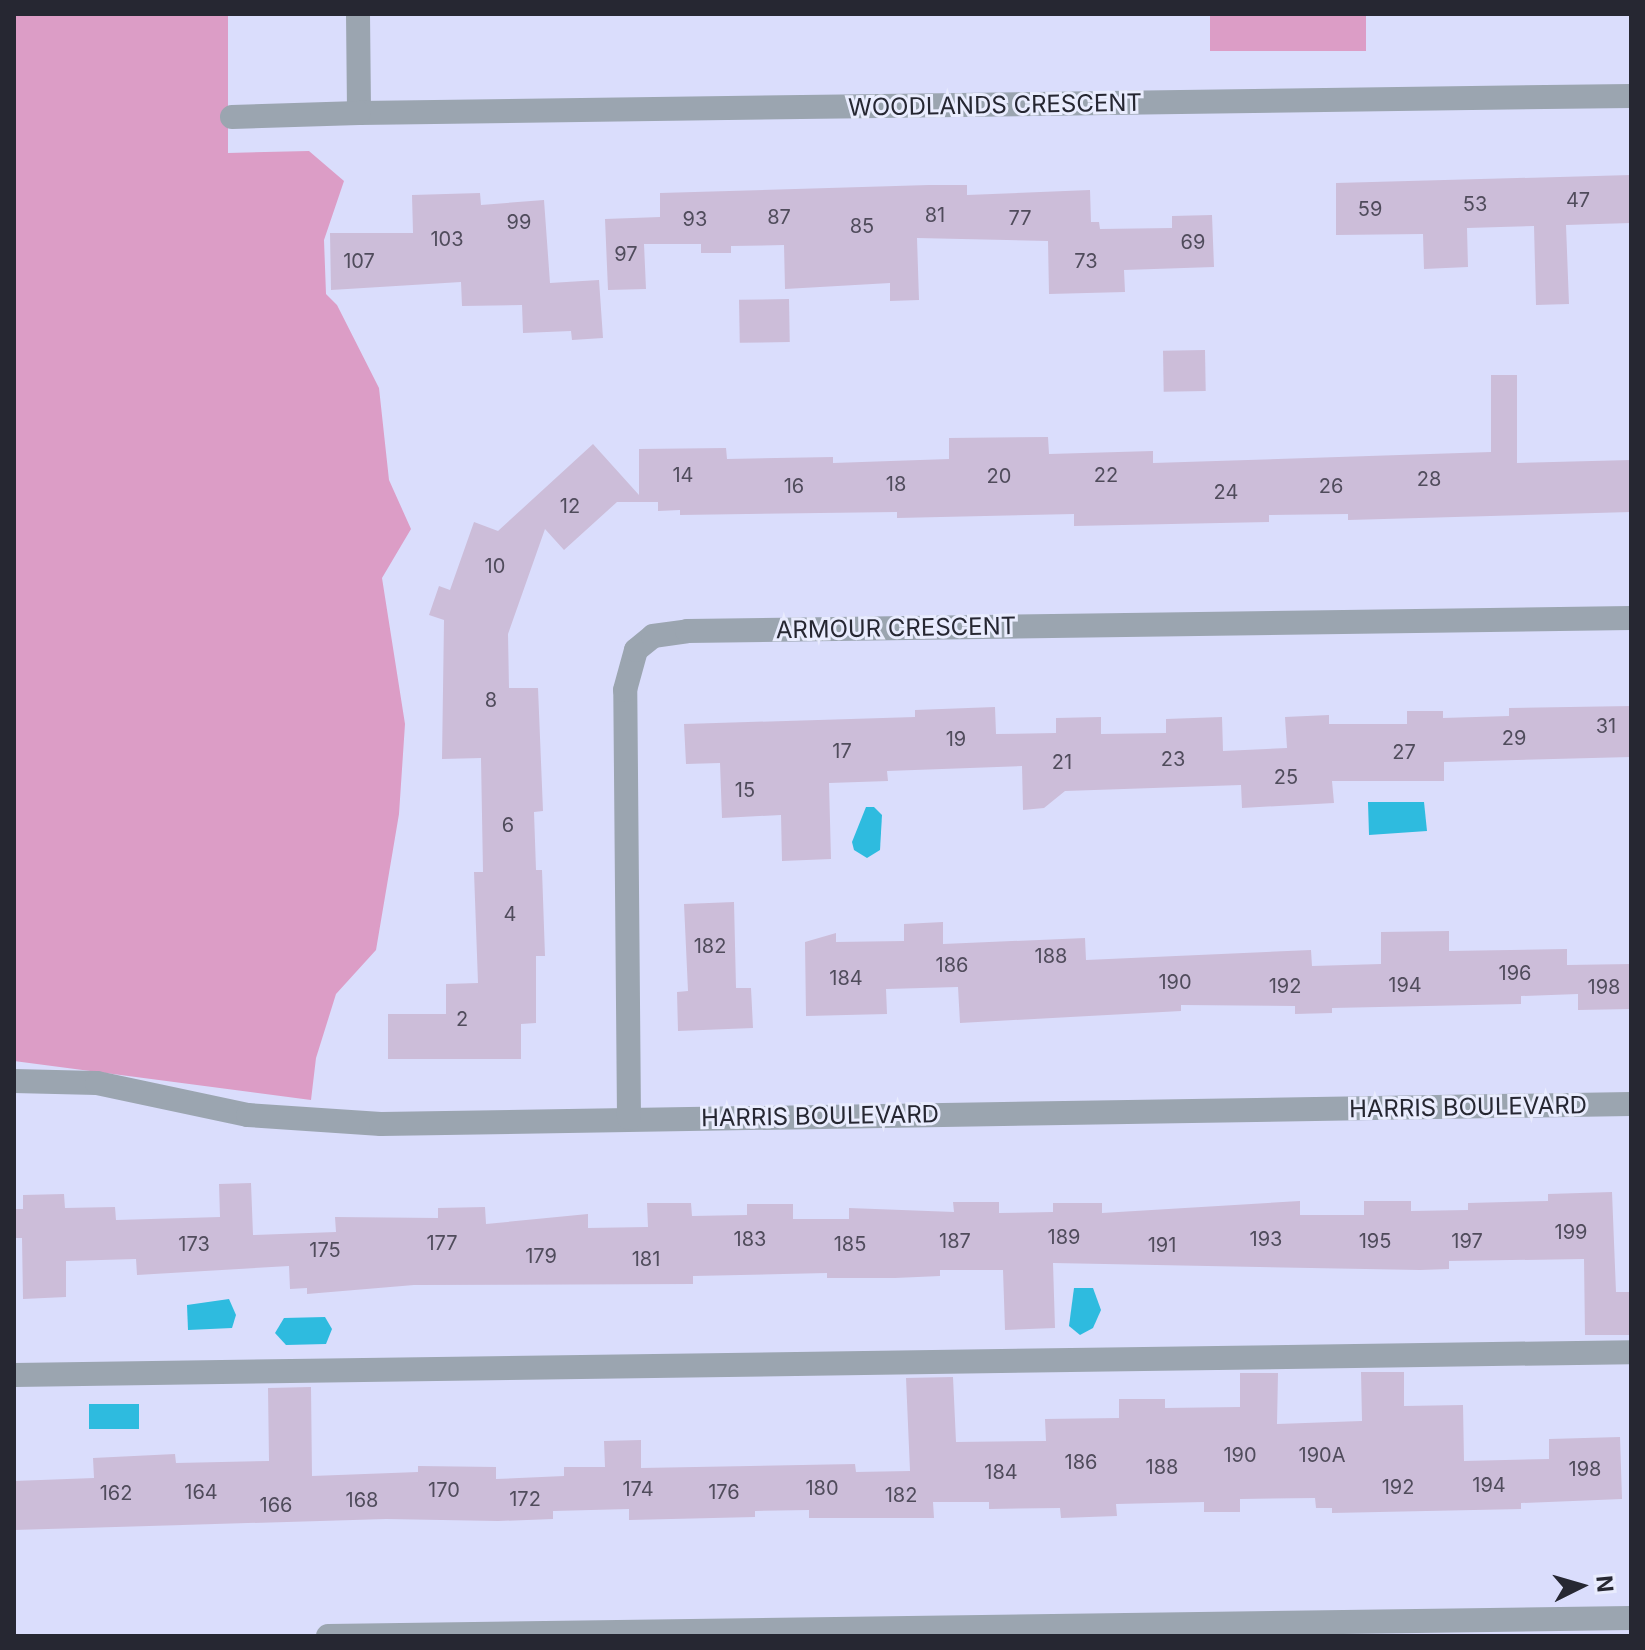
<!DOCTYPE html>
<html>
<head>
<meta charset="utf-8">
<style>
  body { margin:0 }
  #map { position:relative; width:1645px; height:1650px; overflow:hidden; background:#daddfc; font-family:Inter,sans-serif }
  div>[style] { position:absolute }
  .green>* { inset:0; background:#dc9dc6; transform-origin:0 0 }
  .water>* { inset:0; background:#2ebbdf; transform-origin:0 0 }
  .building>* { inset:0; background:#ccbdd9; transform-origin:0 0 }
  .minor>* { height:24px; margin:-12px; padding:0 12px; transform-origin:12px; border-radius:12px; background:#9ba5b0 }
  span { translate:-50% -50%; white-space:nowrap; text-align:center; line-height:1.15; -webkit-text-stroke:6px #e9ecfe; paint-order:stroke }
  .number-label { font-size:20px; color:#504c5c }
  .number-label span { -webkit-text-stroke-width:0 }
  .street-label { font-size:24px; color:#262732 }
  .frame { position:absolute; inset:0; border:16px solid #262732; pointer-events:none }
  .north { position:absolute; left:1541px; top:1546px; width:80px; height:80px; -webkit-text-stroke:6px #e9ecfe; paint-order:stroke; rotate:85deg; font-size:22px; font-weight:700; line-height:32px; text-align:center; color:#262732 }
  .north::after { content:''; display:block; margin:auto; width:28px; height:36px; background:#262732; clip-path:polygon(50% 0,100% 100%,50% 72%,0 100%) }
</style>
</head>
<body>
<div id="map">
  <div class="green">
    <i style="clip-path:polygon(14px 14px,228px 14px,228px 153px,309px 151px,344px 181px,324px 240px,326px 294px,337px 305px,379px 388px,389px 480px,411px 529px,382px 578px,405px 724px,399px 814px,376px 950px,336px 994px,316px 1058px,311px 1100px,14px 1061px)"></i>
    <i style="left:1210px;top:14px;width:156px;height:37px"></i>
  </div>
  <div class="water">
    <i style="clip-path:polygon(1368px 802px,1424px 802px,1427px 831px,1369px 835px)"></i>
    <i style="clip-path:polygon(866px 807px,874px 807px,882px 815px,880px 850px,867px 858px,854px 850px,852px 842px)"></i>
    <i style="clip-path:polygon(1074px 1288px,1093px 1288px,1101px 1310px,1093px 1328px,1080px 1335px,1069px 1326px)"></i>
    <i style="clip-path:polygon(229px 1299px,236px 1315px,232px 1328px,188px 1330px,187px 1305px)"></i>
    <i style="clip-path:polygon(325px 1317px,332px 1329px,326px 1344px,286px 1345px,275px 1333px,284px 1318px)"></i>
    <i style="left:89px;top:1404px;width:50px;height:25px"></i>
  </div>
  <div class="building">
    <i style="clip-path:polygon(1631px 175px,1631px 223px,1566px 225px,1569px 304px,1536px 305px,1534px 226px,1467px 228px,1468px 267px,1424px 269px,1423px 234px,1336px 235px,1336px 183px)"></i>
    <i style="clip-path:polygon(929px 185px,967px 185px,967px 195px,1090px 190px,1091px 222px,1099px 222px,1100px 229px,1172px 228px,1172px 216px,1212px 215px,1214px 267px,1124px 270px,1125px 292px,1049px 294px,1048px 241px,917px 238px,919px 300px,890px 301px,890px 283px,785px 289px,784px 245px,731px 246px,731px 253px,701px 253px,701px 244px,644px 244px,646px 289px,608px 290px,605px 219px,660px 217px,660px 193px)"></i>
    <i style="clip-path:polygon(480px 193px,481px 205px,544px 200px,550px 283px,599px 280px,603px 338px,572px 340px,571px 331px,523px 333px,522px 305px,462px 306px,461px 282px,331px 290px,330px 233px,413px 233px,412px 195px)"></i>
    <i style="left:789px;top:299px;width:43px;height:50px;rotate:89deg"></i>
    <i style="left:1205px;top:350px;width:41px;height:42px;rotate:89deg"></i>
    <i style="clip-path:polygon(1491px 375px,1517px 375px,1517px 463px,1631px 460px,1631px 512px,1348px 520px,1348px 514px,1269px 515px,1269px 522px,1074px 526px,1074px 514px,897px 518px,897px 512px,680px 515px,680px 510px,658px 511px,658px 502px,617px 502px,564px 550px,545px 529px,508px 634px,509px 688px,538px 688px,543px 811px,534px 812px,536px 870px,542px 870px,545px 956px,536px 956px,536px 1023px,521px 1024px,521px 1059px,388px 1059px,388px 1014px,446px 1014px,446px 984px,478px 983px,474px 872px,483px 872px,481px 758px,442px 759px,444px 620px,429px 615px,439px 586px,450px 590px,474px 522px,498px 531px,593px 444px,639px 495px,639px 449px,726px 448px,727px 459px,833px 457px,833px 463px,949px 459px,949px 438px,1048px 437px,1049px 454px,1153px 451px,1153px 463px,1491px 452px)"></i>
    <i style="clip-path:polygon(1631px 706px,1631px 757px,1444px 762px,1444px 781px,1332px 781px,1334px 803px,1242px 808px,1241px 785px,1065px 791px,1044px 808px,1023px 810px,1022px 766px,887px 771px,888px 781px,829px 783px,831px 859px,782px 861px,781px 815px,722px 818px,720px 763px,686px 764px,684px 724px,915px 717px,915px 710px,995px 707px,996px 734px,1056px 733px,1056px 718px,1101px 717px,1101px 734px,1166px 733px,1166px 719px,1222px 717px,1223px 751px,1287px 748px,1285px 717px,1329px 715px,1329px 724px,1407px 724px,1407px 711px,1443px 711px,1443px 718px,1509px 716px,1509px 708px)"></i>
    <i style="clip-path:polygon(734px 902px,736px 988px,751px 988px,753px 1028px,678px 1031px,677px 992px,688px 991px,684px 904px)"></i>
    <i style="clip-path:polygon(943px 922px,943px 944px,1085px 938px,1086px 960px,1311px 950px,1312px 966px,1381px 964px,1381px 932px,1449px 931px,1449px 951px,1567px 949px,1567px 965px,1631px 964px,1631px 1009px,1578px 1010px,1578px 994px,1521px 996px,1521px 1004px,1332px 1008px,1332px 1013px,1295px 1014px,1295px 1006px,1181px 1005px,1181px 1011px,960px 1023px,958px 987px,886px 989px,887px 1014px,806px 1016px,805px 942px,836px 933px,836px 942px,904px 941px,904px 924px)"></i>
    <i style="clip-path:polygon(251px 1183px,253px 1235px,336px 1232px,335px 1217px,438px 1218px,438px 1208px,485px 1207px,486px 1224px,588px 1214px,588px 1228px,648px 1227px,647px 1203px,691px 1203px,692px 1216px,747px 1215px,747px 1204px,793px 1204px,793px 1219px,849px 1219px,849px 1208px,954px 1212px,953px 1202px,999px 1202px,999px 1213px,1053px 1212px,1053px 1203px,1102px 1203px,1102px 1213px,1300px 1201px,1300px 1215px,1364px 1215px,1364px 1201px,1411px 1201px,1411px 1211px,1468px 1210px,1468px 1203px,1548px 1201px,1548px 1194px,1612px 1192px,1616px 1292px,1631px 1292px,1631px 1335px,1585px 1335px,1584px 1259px,1449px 1261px,1449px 1269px,1420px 1270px,1053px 1263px,1055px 1328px,1005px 1330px,1003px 1270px,940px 1270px,940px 1276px,895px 1278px,827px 1278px,827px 1273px,693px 1276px,693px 1284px,414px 1285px,307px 1294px,307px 1288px,290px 1289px,289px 1266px,137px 1275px,136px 1259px,66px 1261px,66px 1297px,23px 1299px,22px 1238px,14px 1238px,14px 1209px,23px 1209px,23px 1195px,64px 1194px,65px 1208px,115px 1207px,116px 1220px,220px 1217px,219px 1184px)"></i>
    <i style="clip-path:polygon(1361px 1372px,1404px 1372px,1404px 1406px,1463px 1405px,1464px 1461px,1549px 1459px,1549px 1439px,1620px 1437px,1622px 1499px,1521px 1503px,1521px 1509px,1332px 1513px,1332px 1508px,1316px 1508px,1315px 1498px,1240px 1499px,1240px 1512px,1204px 1512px,1204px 1502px,1116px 1504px,1117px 1516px,1061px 1518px,1060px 1508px,989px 1509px,989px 1502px,933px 1502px,934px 1518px,809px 1518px,809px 1510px,755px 1511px,755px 1517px,629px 1520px,629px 1509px,553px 1511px,553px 1519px,498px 1521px,386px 1519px,14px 1530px,14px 1481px,94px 1478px,93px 1458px,175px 1454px,176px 1463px,269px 1461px,268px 1388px,311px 1387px,312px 1476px,418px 1472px,418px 1466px,496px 1467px,496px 1479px,564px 1476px,564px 1467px,605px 1467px,604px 1441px,641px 1440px,641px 1468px,855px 1464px,856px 1472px,910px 1471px,906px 1378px,953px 1377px,956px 1442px,1046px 1441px,1045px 1419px,1119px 1418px,1119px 1399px,1165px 1399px,1165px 1408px,1240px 1407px,1240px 1373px,1278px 1373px,1277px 1424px,1362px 1421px)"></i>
  </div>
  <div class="minor">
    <i style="left:358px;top:14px;width:99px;rotate:89.4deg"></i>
    <i style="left:359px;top:113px;width:1272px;rotate:-0.77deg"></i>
    <i style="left:232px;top:117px;width:127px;rotate:-1.8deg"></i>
    <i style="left:14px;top:1081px;width:83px;rotate:1.4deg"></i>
    <i style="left:97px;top:1083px;width:154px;rotate:12deg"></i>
    <i style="left:248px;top:1115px;width:133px;rotate:3.9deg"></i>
    <i style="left:381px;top:1124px;width:1250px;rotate:-0.92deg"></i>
    <i style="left:629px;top:1118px;width:428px;rotate:-90.5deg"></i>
    <i style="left:625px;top:690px;width:41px;rotate:-74.6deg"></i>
    <i style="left:636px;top:650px;width:22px;rotate:-39deg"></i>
    <i style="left:653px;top:636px;width:34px;rotate:-8deg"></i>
    <i style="left:687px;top:631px;width:944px;rotate:-0.79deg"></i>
    <i style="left:14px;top:1375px;width:1617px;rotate:-0.81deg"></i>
    <i style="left:328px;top:1636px;width:1303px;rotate:-0.79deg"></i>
  </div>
  <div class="number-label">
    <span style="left:1578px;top:200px">47</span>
    <span style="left:1475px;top:204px">53</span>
    <span style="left:1370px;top:209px">59</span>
    <span style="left:935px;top:215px">81</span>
    <span style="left:779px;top:217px">87</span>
    <span style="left:1020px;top:218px">77</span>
    <span style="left:695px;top:219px">93</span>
    <span style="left:519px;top:222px">99</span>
    <span style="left:862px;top:226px">85</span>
    <span style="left:447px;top:239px">103</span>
    <span style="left:1193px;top:242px">69</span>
    <span style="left:626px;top:254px">97</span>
    <span style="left:359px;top:261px">107</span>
    <span style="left:1086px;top:261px">73</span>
    <span style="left:683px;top:475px">14</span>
    <span style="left:1106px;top:475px">22</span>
    <span style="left:999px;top:476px">20</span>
    <span style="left:1429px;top:479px">28</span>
    <span style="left:896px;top:484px">18</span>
    <span style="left:794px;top:486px">16</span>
    <span style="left:1331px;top:486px">26</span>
    <span style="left:1226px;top:492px">24</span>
    <span style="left:570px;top:506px">12</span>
    <span style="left:495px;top:566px">10</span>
    <span style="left:491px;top:700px">8</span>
    <span style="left:1606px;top:726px">31</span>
    <span style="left:1514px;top:738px">29</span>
    <span style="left:956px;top:739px">19</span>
    <span style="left:842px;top:751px">17</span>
    <span style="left:1404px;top:752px">27</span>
    <span style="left:1173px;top:759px">23</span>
    <span style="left:1062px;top:762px">21</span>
    <span style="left:1286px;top:777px">25</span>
    <span style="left:745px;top:790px">15</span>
    <span style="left:508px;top:825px">6</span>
    <span style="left:510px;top:914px">4</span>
    <span style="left:710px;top:946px">182</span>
    <span style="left:1051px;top:956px">188</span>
    <span style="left:952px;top:965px">186</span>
    <span style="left:1515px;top:973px">196</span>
    <span style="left:846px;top:978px">184</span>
    <span style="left:1175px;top:982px">190</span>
    <span style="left:1405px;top:985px">194</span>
    <span style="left:1285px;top:986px">192</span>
    <span style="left:1604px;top:987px">198</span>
    <span style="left:462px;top:1019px">2</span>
    <span style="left:1571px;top:1232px">199</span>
    <span style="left:1064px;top:1237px">189</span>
    <span style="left:750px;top:1239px">183</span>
    <span style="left:1266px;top:1239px">193</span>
    <span style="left:955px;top:1241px">187</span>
    <span style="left:1375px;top:1241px">195</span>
    <span style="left:1467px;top:1241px">197</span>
    <span style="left:442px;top:1243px">177</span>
    <span style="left:194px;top:1244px">173</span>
    <span style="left:850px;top:1244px">185</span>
    <span style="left:1162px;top:1245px">191</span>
    <span style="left:325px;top:1250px">175</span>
    <span style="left:541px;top:1256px">179</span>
    <span style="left:646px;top:1259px">181</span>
    <span style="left:1240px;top:1455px">190</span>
    <span style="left:1322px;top:1455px">190A</span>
    <span style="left:1081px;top:1462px">186</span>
    <span style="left:1162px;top:1467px">188</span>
    <span style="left:1585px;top:1469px">198</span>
    <span style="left:1001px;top:1472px">184</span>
    <span style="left:1489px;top:1485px">194</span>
    <span style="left:1398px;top:1487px">192</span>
    <span style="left:822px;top:1488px">180</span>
    <span style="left:638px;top:1489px">174</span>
    <span style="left:444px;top:1490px">170</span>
    <span style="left:201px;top:1492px">164</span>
    <span style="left:724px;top:1492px">176</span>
    <span style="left:116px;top:1493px">162</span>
    <span style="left:901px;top:1495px">182</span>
    <span style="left:525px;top:1499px">172</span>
    <span style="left:362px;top:1500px">168</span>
    <span style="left:276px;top:1505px">166</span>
  </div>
  <div class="street-label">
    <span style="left:995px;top:105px;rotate:-1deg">WOODLANDS CRESCENT</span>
    <span style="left:896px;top:628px;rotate:-1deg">ARMOUR CRESCENT</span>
    <span style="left:1468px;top:1107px;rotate:-1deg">HARRIS BOULEVARD</span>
    <span style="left:820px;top:1116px;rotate:-1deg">HARRIS BOULEVARD</span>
  </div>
  <div class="frame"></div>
  <div class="north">N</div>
</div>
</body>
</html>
